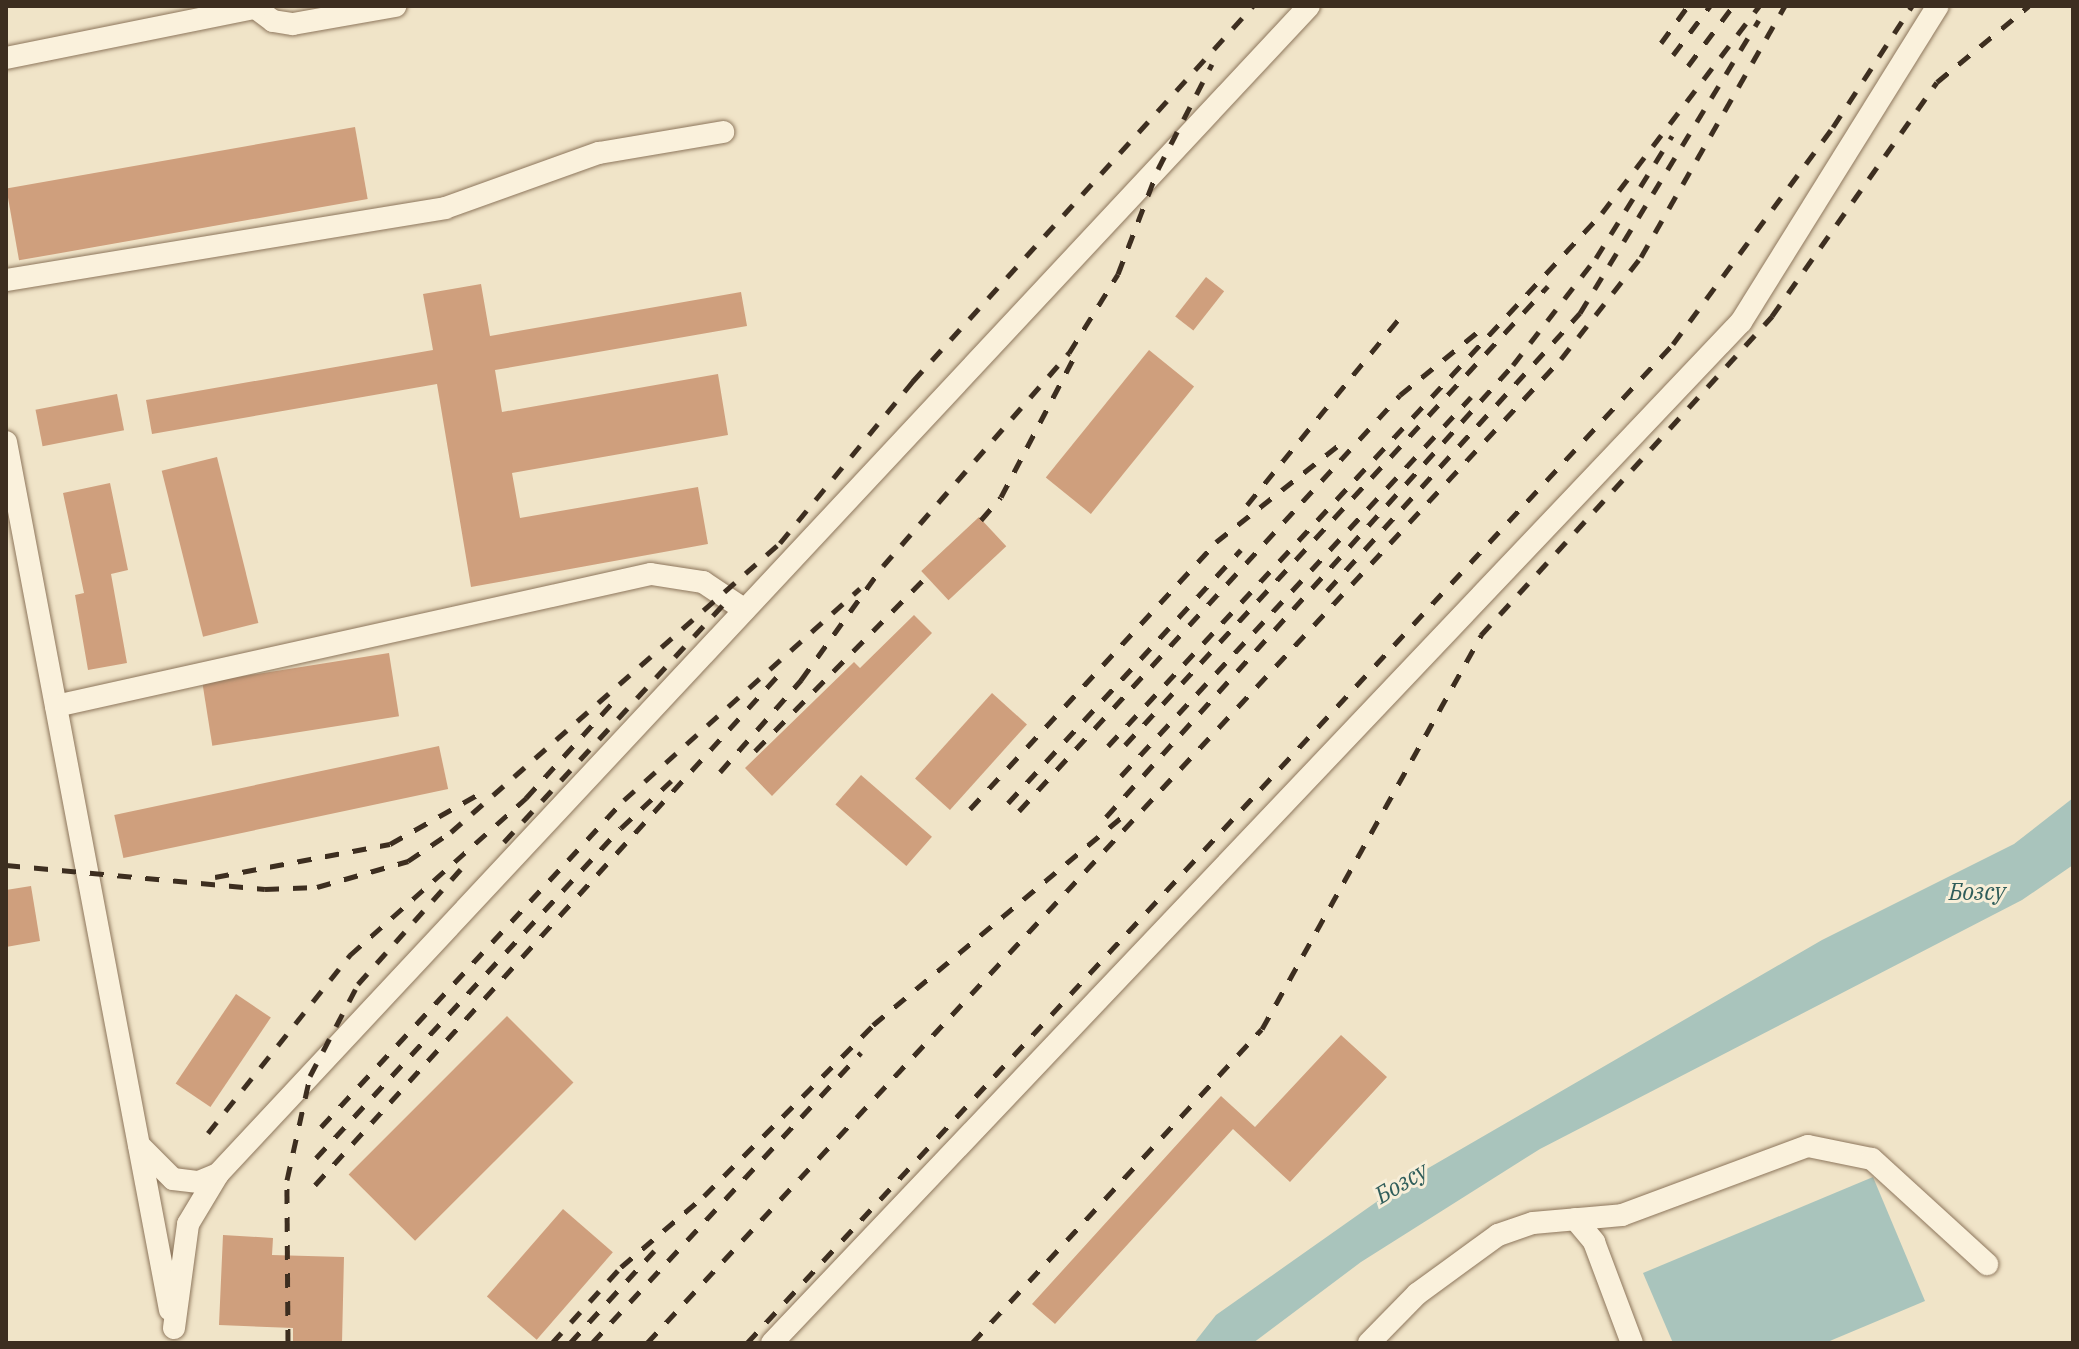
<!DOCTYPE html>
<html>
<head>
<meta charset="utf-8">
<style>
  body { margin:0 }
  #map { position:relative; width:2079px; height:1349px; overflow:hidden; background:#f0e4c8; font-family:"IBM Plex Serif",serif }
  div>[style] { position:absolute }
  .water>* { inset:0; background:#a9c4bc }
  .building>* { inset:0; background:#cf9f7d; transform-origin:0 0 }
  .roads { filter:drop-shadow(0 0 2px #8d765c) drop-shadow(0 0 2px #8d765c) }
  .minor>* { height:22px; margin:-11px; padding:0 11px; transform-origin:11px; border-radius:11px; background:#faf1dc }
  .rail>* { height:5px; margin-top:-2.5px; transform-origin:0; background:repeating-linear-gradient(90deg,#3d2e20 0 14px,transparent 0 28px) }
  span { translate:-50% -50%; white-space:nowrap; text-align:center; line-height:1.15; -webkit-text-stroke:6px #f7eed8; paint-order:stroke }
  .water-label { font-size:24px; color:#2f5d5a; font-style:italic }
  .frame { position:absolute; inset:0; border:8px solid #3d2e20; pointer-events:none }
</style>
</head>
<body>
<div id="map">
  <div class="water">
    <i style="clip-path:polygon(2073px 798px,2073px 865px,2022px 900px,1540px 1149px,1361px 1262px,1253px 1343px,1194px 1343px,1216px 1315px,1406px 1181px,1822px 940px,2014px 844px)"></i>
    <i style="clip-path:polygon(1873px 1177px,1925px 1301px,1825px 1343px,1673px 1343px,1643px 1273px)"></i>
  </div>
  <div class="building">
    <i style="left:355px;top:127px;width:73px;height:354px;rotate:80deg"></i>
    <i style="left:1206px;top:277px;width:23px;height:50px;rotate:38deg"></i>
    <i style="clip-path:polygon(481px 284px,490px 336px,741px 292px,747px 326px,495px 370px,502px 412px,718px 374px,728px 435px,512px 473px,520px 518px,698px 487px,708px 544px,471px 587px,437px 384px,152px 434px,146px 400px,433px 350px,423px 294px)"></i>
    <i style="left:1149px;top:350px;width:58px;height:164px;rotate:39deg"></i>
    <i style="left:117px;top:394px;width:37px;height:83px;rotate:79deg"></i>
    <i style="left:217px;top:457px;width:171px;height:57px;rotate:76deg"></i>
    <i style="clip-path:polygon(110px 483px,128px 570px,111px 574px,127px 663px,88px 670px,75px 595px,84px 593px,63px 493px)"></i>
    <i style="left:979px;top:517px;width:40px;height:79px;rotate:47deg"></i>
    <i style="clip-path:polygon(914px 615px,932px 633px,772px 796px,745px 768px,854px 662px,860px 668px)"></i>
    <i style="left:389px;top:653px;width:64px;height:189px;rotate:81deg"></i>
    <i style="left:992px;top:693px;width:47px;height:115px;rotate:42deg"></i>
    <i style="left:439px;top:746px;width:44px;height:332px;rotate:78deg"></i>
    <i style="left:861px;top:775px;width:94px;height:39px;rotate:41deg"></i>
    <i style="clip-path:polygon(31px 886px,40px 941px,6px 947px,6px 890px)"></i>
    <i style="left:236px;top:994px;width:42px;height:108px;rotate:34deg"></i>
    <i style="left:507px;top:1016px;width:94px;height:224px;rotate:45deg"></i>
    <i style="clip-path:polygon(1341px 1035px,1387px 1077px,1290px 1182px,1233px 1129px,1055px 1324px,1032px 1304px,1221px 1096px,1255px 1127px)"></i>
    <i style="left:563px;top:1209px;width:66px;height:116px;rotate:41deg"></i>
    <i style="clip-path:polygon(223px 1235px,273px 1238px,272px 1255px,344px 1257px,342px 1343px,293px 1343px,293px 1328px,219px 1325px)"></i>
  </div>
  <div class="roads">
    <div class="minor">
      <i style="left:253px;top:6px;width:25px;rotate:37deg"></i>
      <i style="left:273px;top:21px;width:20px;rotate:9deg"></i>
      <i style="left:293px;top:24px;width:104px;rotate:-10deg"></i>
      <i style="left:6px;top:58px;width:253px;rotate:-11.4deg"></i>
      <i style="left:6px;top:280px;width:445px;rotate:-9.3deg"></i>
      <i style="left:445px;top:208px;width:164px;rotate:-19.7deg"></i>
      <i style="left:599px;top:153px;width:126px;rotate:-9.6deg"></i>
      <i style="left:6px;top:442px;width:883px;rotate:79.3deg"></i>
      <i style="left:56px;top:706px;width:609px;rotate:-12.51deg"></i>
      <i style="left:651px;top:574px;width:53px;rotate:8.7deg"></i>
      <i style="left:703px;top:582px;width:50px;rotate:33.7deg"></i>
      <i style="left:139px;top:1145px;width:48px;rotate:45deg"></i>
      <i style="left:173px;top:1179px;width:26px;rotate:7deg"></i>
      <i style="left:199px;top:1182px;width:21px;rotate:-23deg"></i>
      <i style="left:1575px;top:1219px;width:30px;rotate:50deg"></i>
      <i style="left:1594px;top:1242px;width:108px;rotate:69.4deg"></i>
      <i style="left:174px;top:1328px;width:105px;rotate:-82.3deg"></i>
      <i style="left:188px;top:1224px;width:58px;rotate:-59deg"></i>
      <i style="left:218px;top:1174px;width:1598px;rotate:-46.95deg"></i>
      <i style="left:772px;top:1343px;width:1408px;rotate:-46.5deg"></i>
      <i style="left:1741px;top:322px;width:372px;rotate:-58.1deg"></i>
      <i style="left:1369px;top:1343px;width:69px;rotate:-45.6deg"></i>
      <i style="left:1417px;top:1294px;width:100px;rotate:-36.1deg"></i>
      <i style="left:1498px;top:1235px;width:37px;rotate:-19deg"></i>
      <i style="left:1533px;top:1223px;width:89px;rotate:-5.1deg"></i>
      <i style="left:1622px;top:1215px;width:198px;rotate:-20.4deg"></i>
      <i style="left:1808px;top:1146px;width:65px;rotate:11.5deg"></i>
      <i style="left:1872px;top:1159px;width:156px;rotate:42.4deg"></i>
    </div>
  </div>
  <div class="rail">
    <i style="left:1661px;top:43px;width:46px;rotate:-53.9deg"></i>
    <i style="left:1673px;top:55px;width:61px;rotate:-52.9deg"></i>
    <i style="left:1688px;top:66px;width:75px;rotate:-53.1deg"></i>
    <i style="left:1247px;top:505px;width:250px;rotate:-50.8deg"></i>
    <i style="left:981px;top:520px;width:30px;rotate:-49deg"></i>
    <i style="left:1001px;top:497px;width:156px;rotate:-62.4deg"></i>
    <i style="left:1327px;top:591px;width:376px;rotate:-47.7deg"></i>
    <i style="left:1580px;top:313px;width:343px;rotate:-58.6deg"></i>
    <i style="left:1125px;top:745px;width:624px;rotate:-47.34deg"></i>
    <i style="left:1108px;top:746px;width:727px;rotate:-47.17deg"></i>
    <i style="left:1602px;top:213px;width:260px;rotate:-52.8deg"></i>
    <i style="left:755px;top:751px;width:245px;rotate:-45.5deg"></i>
    <i style="left:720px;top:772px;width:123px;rotate:-48.6deg"></i>
    <i style="left:801px;top:680px;width:140px;rotate:-54.3deg"></i>
    <i style="left:883px;top:566px;width:283px;rotate:-48.9deg"></i>
    <i style="left:1069px;top:353px;width:93px;rotate:-58.2deg"></i>
    <i style="left:1118px;top:274px;width:112px;rotate:-69.1deg"></i>
    <i style="left:1158px;top:169px;width:118px;rotate:-62.8deg"></i>
    <i style="left:1121px;top:776px;width:516px;rotate:-47.28deg"></i>
    <i style="left:1008px;top:803px;width:344px;rotate:-47.4deg"></i>
    <i style="left:970px;top:809px;width:363px;rotate:-47.3deg"></i>
    <i style="left:1216px;top:542px;width:158px;rotate:-38.3deg"></i>
    <i style="left:1019px;top:811px;width:564px;rotate:-47.51deg"></i>
    <i style="left:1400px;top:395px;width:103px;rotate:-39.1deg"></i>
    <i style="left:1106px;top:817px;width:608px;rotate:-48deg"></i>
    <i style="left:1513px;top:365px;width:135px;rotate:-52.2deg"></i>
    <i style="left:1596px;top:258px;width:144px;rotate:-58.1deg"></i>
    <i style="left:504px;top:842px;width:328px;rotate:-47.3deg"></i>
    <i style="left:6px;top:865px;width:260px;rotate:5.3deg"></i>
    <i style="left:265px;top:889px;width:52px;rotate:-2.2deg"></i>
    <i style="left:317px;top:887px;width:95px;rotate:-15.9deg"></i>
    <i style="left:408px;top:861px;width:52px;rotate:-34deg"></i>
    <i style="left:451px;top:832px;width:438px;rotate:-41.3deg"></i>
    <i style="left:780px;top:543px;width:210px;rotate:-50.6deg"></i>
    <i style="left:913px;top:381px;width:506px;rotate:-47.8deg"></i>
    <i style="left:215px;top:877px;width:178px;rotate:-10.7deg"></i>
    <i style="left:390px;top:844px;width:110px;rotate:-29.4deg"></i>
    <i style="left:321px;top:1127px;width:446px;rotate:-47.2deg"></i>
    <i style="left:624px;top:800px;width:317px;rotate:-41.9deg"></i>
    <i style="left:208px;top:1133px;width:228px;rotate:-51.4deg"></i>
    <i style="left:350px;top:955px;width:236px;rotate:-41.7deg"></i>
    <i style="left:526px;top:798px;width:128px;rotate:-47.8deg"></i>
    <i style="left:316px;top:1158px;width:449px;rotate:-47.3deg"></i>
    <i style="left:621px;top:828px;width:69px;rotate:-43.2deg"></i>
    <i style="left:315px;top:1185px;width:696px;rotate:-47.74deg"></i>
    <i style="left:288px;top:1343px;width:163px;rotate:-90.4deg"></i>
    <i style="left:287px;top:1180px;width:107px;rotate:-77.5deg"></i>
    <i style="left:310px;top:1076px;width:104px;rotate:-62.4deg"></i>
    <i style="left:358px;top:984px;width:166px;rotate:-48.2deg"></i>
    <i style="left:552px;top:1343px;width:103px;rotate:-47.8deg"></i>
    <i style="left:621px;top:1267px;width:109px;rotate:-40.5deg"></i>
    <i style="left:704px;top:1196px;width:240px;rotate:-45.3deg"></i>
    <i style="left:873px;top:1025px;width:327px;rotate:-39.9deg"></i>
    <i style="left:570px;top:1343px;width:125px;rotate:-47.6deg"></i>
    <i style="left:592px;top:1343px;width:396px;rotate:-47.2deg"></i>
    <i style="left:647px;top:1343px;width:1343px;rotate:-47.11deg"></i>
    <i style="left:1561px;top:359px;width:130px;rotate:-51.9deg"></i>
    <i style="left:1641px;top:257px;width:289px;rotate:-60.2deg"></i>
    <i style="left:747px;top:1343px;width:1362px;rotate:-47.17deg"></i>
    <i style="left:1673px;top:344px;width:270px;rotate:-53.6deg"></i>
    <i style="left:1833px;top:127px;width:145px;rotate:-56.9deg"></i>
    <i style="left:972px;top:1343px;width:427px;rotate:-47.3deg"></i>
    <i style="left:1262px;top:1029px;width:451px;rotate:-60.9deg"></i>
    <i style="left:1481px;top:635px;width:432px;rotate:-47.6deg"></i>
    <i style="left:1772px;top:316px;width:286px;rotate:-54.8deg"></i>
    <i style="left:1937px;top:82px;width:119px;rotate:-39.6deg"></i>
  </div>
  <div class="water-label">
    <span style="left:1977px;top:892px">Бозсу</span>
    <span style="left:1401px;top:1183px;rotate:-31deg">Бозсу</span>
  </div>
  <div class="frame"></div>
</div>
</body>
</html>
